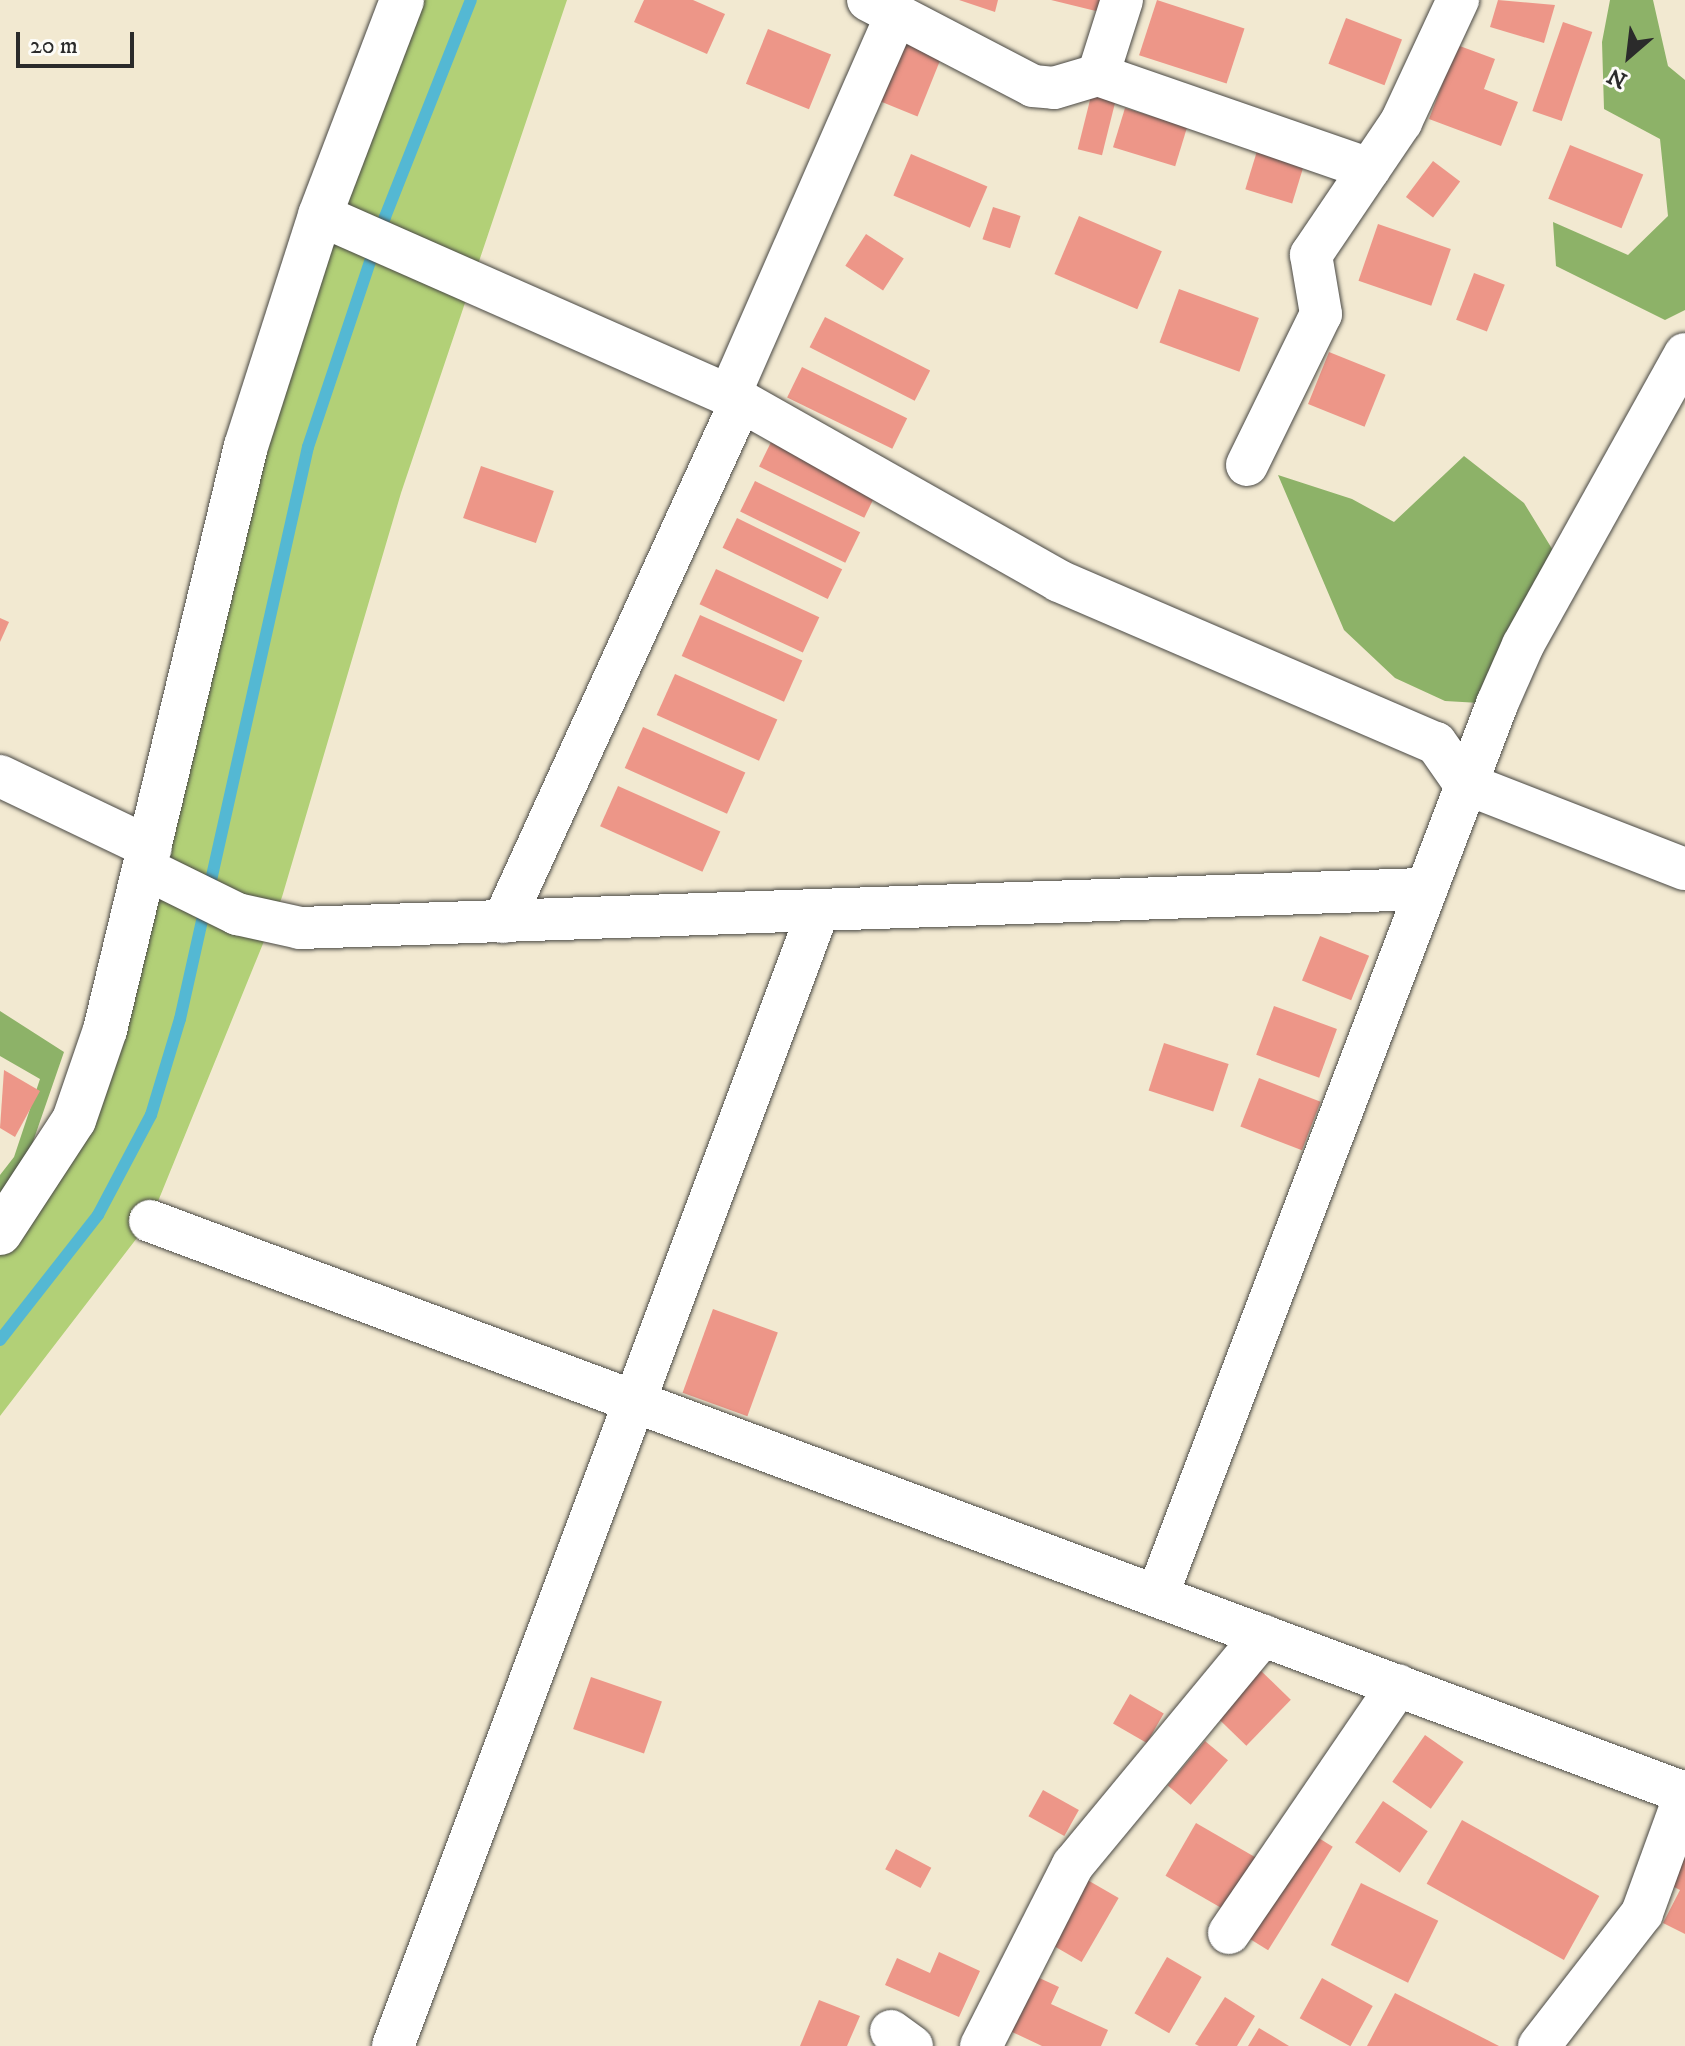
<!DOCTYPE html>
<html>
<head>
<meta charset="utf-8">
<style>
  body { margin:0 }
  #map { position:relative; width:1685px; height:2046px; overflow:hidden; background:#f2e9d1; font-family:"IM FELL DW Pica",serif }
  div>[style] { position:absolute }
  .green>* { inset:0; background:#b2d077 }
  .forest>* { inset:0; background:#8db268 }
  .stream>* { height:12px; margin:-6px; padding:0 6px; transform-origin:6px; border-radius:6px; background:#54b8d3 }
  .building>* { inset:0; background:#ed9688; transform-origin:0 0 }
  .roads { filter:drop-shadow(0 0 2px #494844) drop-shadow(0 0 2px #494844) }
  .minor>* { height:42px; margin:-21px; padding:0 21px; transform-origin:21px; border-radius:21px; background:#fff }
  .tertiary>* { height:44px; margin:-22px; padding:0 22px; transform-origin:22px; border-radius:22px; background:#fff }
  span { translate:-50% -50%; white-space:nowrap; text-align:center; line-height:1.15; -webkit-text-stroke:7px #fdfcf7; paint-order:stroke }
  .north { position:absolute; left:1589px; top:16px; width:80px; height:80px; -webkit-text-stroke:6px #fdfcf7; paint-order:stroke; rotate:208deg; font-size:22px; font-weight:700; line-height:32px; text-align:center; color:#2b2b2b }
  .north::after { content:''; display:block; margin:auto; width:28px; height:36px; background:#2b2b2b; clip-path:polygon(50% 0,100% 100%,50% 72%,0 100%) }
  .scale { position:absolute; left:16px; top:32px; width:118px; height:36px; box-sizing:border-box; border:4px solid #2b2b2b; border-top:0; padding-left:10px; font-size:24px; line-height:28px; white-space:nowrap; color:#2b2b2b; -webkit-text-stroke:6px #fdfcf7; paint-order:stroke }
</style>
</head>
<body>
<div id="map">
  <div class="green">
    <i style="clip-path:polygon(413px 0,567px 0,401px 493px,282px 897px,150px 1221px,0 1416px,0 1219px,81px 1100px,299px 330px)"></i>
  </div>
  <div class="forest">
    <i style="clip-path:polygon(1610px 0,1653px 0,1668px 66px,1685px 80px,1685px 310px,1665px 320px,1556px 266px,1553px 222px,1628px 255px,1668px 216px,1660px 139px,1604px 109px,1602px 42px)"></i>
    <i style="clip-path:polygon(1464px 456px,1524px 503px,1565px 570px,1497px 704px,1445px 701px,1395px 678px,1344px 630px,1278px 475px,1352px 499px,1394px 522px)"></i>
    <i style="clip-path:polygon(0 1011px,64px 1052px,27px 1159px,0 1210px,0 1175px,14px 1157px,40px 1079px,0 1056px)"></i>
  </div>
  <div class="stream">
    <i style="left:0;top:1340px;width:159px;rotate:-51.9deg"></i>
    <i style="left:98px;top:1215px;width:113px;rotate:-62.1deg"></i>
    <i style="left:151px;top:1115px;width:100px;rotate:-73.2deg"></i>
    <i style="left:180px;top:1019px;width:586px;rotate:-77.39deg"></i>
    <i style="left:308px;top:447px;width:243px;rotate:-71.5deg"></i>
    <i style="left:385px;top:217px;width:233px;rotate:-68.4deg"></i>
  </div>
  <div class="building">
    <i style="clip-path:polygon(644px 0,693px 0,725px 14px,707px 54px,634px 22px)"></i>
    <i style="clip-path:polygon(959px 0,998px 0,995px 12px)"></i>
    <i style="clip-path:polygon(1051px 0,1107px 0,1104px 13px)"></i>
    <i style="left:1157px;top:0;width:92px;height:58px;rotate:18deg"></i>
    <i style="clip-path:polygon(1498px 0,1555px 5px,1544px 43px,1490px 27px)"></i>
    <i style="left:1346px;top:18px;width:60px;height:49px;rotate:21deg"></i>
    <i style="left:1563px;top:22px;width:31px;height:94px;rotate:19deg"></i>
    <i style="left:768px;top:29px;width:68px;height:59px;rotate:22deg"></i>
    <i style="left:902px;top:40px;width:43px;height:65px;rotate:22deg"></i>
    <i style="clip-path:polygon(1457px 45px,1495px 59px,1484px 89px,1518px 102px,1501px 146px,1429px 119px)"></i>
    <i style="left:1092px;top:92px;width:25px;height:59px;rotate:14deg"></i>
    <i style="left:1125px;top:108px;width:65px;height:41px;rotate:17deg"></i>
    <i style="left:1570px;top:145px;width:79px;height:58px;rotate:22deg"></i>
    <i style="left:1257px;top:151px;width:49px;height:40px;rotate:17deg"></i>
    <i style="left:911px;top:154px;width:83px;height:45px;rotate:23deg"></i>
    <i style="left:1433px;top:161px;width:34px;height:45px;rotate:37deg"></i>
    <i style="left:993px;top:207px;width:29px;height:34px;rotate:18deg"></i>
    <i style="left:1079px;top:216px;width:90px;height:63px;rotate:23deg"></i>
    <i style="left:1378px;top:224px;width:77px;height:60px;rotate:19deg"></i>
    <i style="left:866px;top:234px;width:45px;height:38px;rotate:33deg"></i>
    <i style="left:1474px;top:273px;width:33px;height:50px;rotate:21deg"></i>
    <i style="left:1179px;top:289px;width:85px;height:57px;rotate:20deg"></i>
    <i style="left:825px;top:317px;width:118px;height:34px;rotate:27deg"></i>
    <i style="left:1329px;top:352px;width:61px;height:56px;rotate:22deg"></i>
    <i style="left:802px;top:367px;width:117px;height:34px;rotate:26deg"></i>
    <i style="left:774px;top:436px;width:117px;height:34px;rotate:26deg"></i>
    <i style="left:481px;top:466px;width:77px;height:55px;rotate:19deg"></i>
    <i style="left:755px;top:481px;width:117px;height:34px;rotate:26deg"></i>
    <i style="left:737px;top:518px;width:117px;height:33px;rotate:26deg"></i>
    <i style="left:716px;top:569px;width:114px;height:39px;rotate:25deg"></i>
    <i style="left:700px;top:615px;width:112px;height:45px;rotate:24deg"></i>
    <i style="clip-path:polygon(0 618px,9px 622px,0 642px)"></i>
    <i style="left:675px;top:674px;width:112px;height:45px;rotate:24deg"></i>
    <i style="left:643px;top:727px;width:112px;height:45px;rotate:24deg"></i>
    <i style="left:618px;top:786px;width:112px;height:44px;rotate:24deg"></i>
    <i style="left:1320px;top:936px;width:53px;height:48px;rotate:22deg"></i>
    <i style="left:1274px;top:1006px;width:67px;height:52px;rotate:20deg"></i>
    <i style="left:1164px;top:1043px;width:68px;height:50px;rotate:18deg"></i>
    <i style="clip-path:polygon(4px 1070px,40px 1091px,15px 1137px,0 1128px)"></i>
    <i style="left:1259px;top:1078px;width:66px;height:52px;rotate:21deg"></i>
    <i style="left:713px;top:1309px;width:69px;height:89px;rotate:20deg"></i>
    <i style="left:1257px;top:1667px;width:47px;height:64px;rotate:44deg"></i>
    <i style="left:591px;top:1677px;width:75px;height:55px;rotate:19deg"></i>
    <i style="left:1130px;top:1694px;width:39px;height:34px;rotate:30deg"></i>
    <i style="left:1425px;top:1735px;width:47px;height:57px;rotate:35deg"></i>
    <i style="left:1205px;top:1741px;width:30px;height:58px;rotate:40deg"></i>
    <i style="left:1043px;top:1790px;width:41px;height:30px;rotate:29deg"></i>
    <i style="left:1383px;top:1801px;width:54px;height:50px;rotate:34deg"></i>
    <i style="left:1462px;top:1820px;width:157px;height:73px;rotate:29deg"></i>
    <i style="left:1196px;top:1823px;width:69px;height:61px;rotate:30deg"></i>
    <i style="left:1309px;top:1832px;width:28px;height:122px;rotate:32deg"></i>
    <i style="left:896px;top:1849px;width:40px;height:23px;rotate:28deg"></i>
    <i style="clip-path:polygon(1685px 1857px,1685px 1934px,1663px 1923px,1680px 1890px,1670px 1885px)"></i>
    <i style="left:1084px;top:1878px;width:40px;height:74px;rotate:30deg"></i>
    <i style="left:1361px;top:1883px;width:86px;height:69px;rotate:26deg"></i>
    <i style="clip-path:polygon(939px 1952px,980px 1971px,959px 2017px,885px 1985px,897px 1958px,930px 1973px)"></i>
    <i style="left:1167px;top:1957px;width:40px;height:65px;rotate:30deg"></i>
    <i style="clip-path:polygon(1035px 1976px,1059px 1987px,1051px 2004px,1108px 2030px,1101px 2046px,1042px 2046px,1010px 2031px)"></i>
    <i style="left:1322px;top:1978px;width:58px;height:46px;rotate:29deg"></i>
    <i style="clip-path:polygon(1395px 1993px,1499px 2046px,1367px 2046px)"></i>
    <i style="clip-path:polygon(1225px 1997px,1255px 2016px,1237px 2046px,1199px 2046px,1195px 2044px)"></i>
    <i style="clip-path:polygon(819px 2000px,860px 2016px,847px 2046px,800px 2046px)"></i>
    <i style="clip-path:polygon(1259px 2028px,1289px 2046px,1248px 2046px)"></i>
  </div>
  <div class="roads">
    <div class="minor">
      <i style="left:868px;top:0;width:186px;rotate:27.5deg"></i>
      <i style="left:1033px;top:86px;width:21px;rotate:5deg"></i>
      <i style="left:1054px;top:88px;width:46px;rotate:-16.5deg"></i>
      <i style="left:1122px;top:0;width:79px;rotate:107.7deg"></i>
      <i style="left:1098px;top:75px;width:287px;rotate:19.1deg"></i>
      <i style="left:320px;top:215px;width:460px;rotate:23.8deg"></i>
      <i style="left:741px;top:401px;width:365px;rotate:29.5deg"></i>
      <i style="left:1059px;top:581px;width:410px;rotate:23.3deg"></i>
      <i style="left:1436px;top:743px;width:49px;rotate:55deg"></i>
      <i style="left:1464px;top:783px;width:237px;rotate:21.3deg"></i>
      <i style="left:729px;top:396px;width:416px;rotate:-66.3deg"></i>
      <i style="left:1247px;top:465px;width:168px;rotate:-63.9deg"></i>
      <i style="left:1321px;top:314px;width:60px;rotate:-99.6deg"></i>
      <i style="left:1311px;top:255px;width:161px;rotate:-55.9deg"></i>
      <i style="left:1401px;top:122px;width:135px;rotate:-65deg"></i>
      <i style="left:0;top:776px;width:167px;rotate:25.5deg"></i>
      <i style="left:146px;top:869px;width:102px;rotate:26.3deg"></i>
      <i style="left:237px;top:914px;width:65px;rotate:12.5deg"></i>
      <i style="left:300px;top:928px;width:1125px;rotate:-1.99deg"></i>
      <i style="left:503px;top:922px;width:573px;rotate:-65.45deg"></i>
      <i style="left:150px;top:1221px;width:1638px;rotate:20.44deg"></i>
      <i style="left:1157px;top:1596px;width:955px;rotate:-69.13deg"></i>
      <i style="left:1497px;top:704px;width:64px;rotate:-66.2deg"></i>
      <i style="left:1523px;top:645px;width:333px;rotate:-60.9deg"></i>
      <i style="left:1229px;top:1933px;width:300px;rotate:-55.7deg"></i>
      <i style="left:891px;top:2031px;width:26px;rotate:36deg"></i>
      <i style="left:393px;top:2046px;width:1211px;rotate:-69.46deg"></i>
      <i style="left:981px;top:2046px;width:203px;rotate:-63.1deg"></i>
      <i style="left:1073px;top:1865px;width:298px;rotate:-50.4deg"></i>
      <i style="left:1539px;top:2046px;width:168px;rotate:-52.2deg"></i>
      <i style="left:1642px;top:1913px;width:126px;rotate:-70deg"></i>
    </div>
    <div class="tertiary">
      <i style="left:0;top:1233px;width:135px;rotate:-56.8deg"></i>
      <i style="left:74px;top:1120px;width:95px;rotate:-71deg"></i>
      <i style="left:105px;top:1030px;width:601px;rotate:-76.43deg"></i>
      <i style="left:246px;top:446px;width:243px;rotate:-72.2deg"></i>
      <i style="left:320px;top:215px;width:230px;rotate:-69.1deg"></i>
    </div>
  </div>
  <div class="north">N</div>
  <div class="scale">20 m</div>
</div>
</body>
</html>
